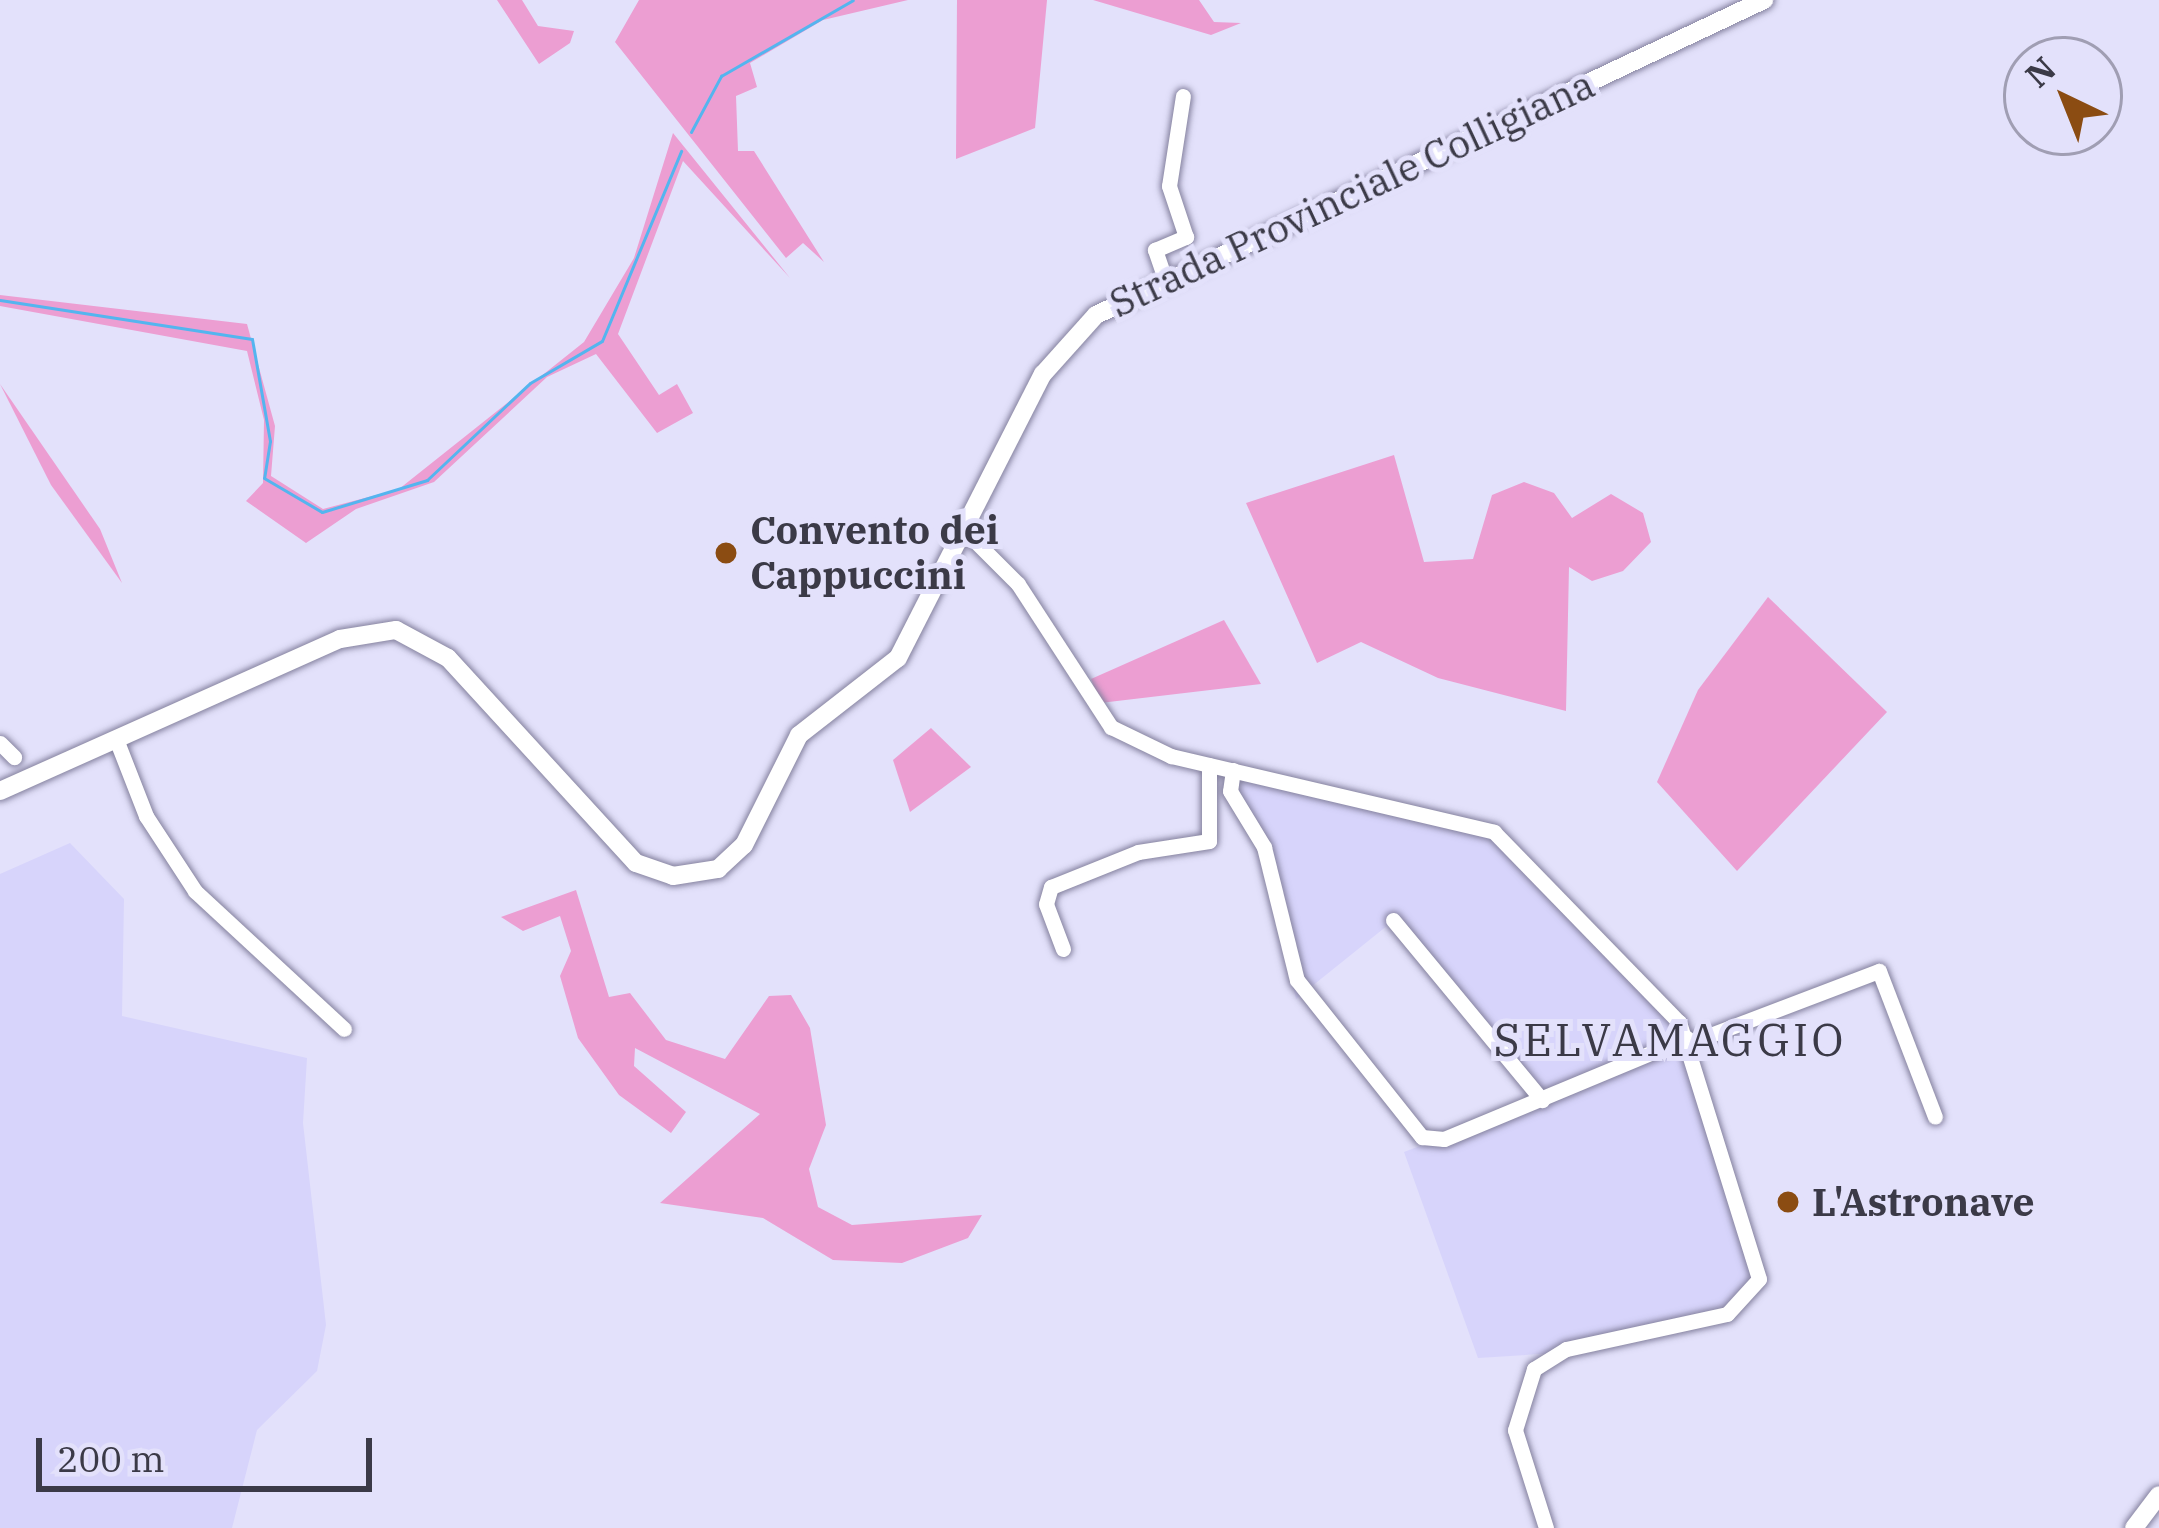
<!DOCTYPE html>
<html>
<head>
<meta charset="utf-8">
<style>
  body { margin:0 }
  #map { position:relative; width:2159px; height:1528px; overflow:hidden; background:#e3e1fb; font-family:"IBM Plex Serif",serif }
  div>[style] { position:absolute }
  .built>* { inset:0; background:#d7d4fb }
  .green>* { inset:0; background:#ec9ed2 }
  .stream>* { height:3px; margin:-1.5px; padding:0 1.5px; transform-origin:1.5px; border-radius:1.5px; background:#54b5ef }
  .roads { filter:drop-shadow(0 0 3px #84819e) drop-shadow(0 0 3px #84819e) }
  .minor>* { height:15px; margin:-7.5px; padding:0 7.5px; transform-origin:7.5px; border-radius:7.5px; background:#fff }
  .major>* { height:18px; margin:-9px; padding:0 9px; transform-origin:9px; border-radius:9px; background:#fff }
  .dots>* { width:33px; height:33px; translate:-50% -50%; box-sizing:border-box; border:6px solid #e3e1fb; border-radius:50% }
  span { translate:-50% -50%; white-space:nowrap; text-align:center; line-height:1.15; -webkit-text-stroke:10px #e3e1fb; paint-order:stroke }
  .street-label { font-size:39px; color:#3b3a47 }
  .poi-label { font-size:39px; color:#3b3a47; font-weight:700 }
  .left { translate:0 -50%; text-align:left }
  .quarter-label { font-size:45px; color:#3b3a47; letter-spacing:3px }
  .north { position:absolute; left:2003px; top:36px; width:120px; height:120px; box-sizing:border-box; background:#e3e1fb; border:3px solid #a09eb3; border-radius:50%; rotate:317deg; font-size:33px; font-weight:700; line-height:48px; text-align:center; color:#3b3a47 }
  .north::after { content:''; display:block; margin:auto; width:42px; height:54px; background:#8b4c12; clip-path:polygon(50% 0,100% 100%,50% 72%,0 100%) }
  .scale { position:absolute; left:36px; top:1438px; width:336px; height:54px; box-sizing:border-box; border:6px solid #3b3a47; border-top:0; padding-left:15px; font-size:36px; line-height:42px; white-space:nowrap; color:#3b3a47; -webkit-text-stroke:9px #e3e1fb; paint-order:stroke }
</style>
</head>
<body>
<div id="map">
  <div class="built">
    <i style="clip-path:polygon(1220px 767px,1475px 824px,1664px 1000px,1756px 1240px,1761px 1267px,1746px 1301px,1556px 1353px,1478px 1358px,1404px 1152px,1541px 1100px,1393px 921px,1296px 999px,1262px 861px)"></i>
    <i style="clip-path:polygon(70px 843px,124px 899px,122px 1016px,307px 1058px,303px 1123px,326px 1325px,317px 1371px,257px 1430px,232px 1528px,0 1528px,0 874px)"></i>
  </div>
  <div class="green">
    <i style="clip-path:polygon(497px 0,522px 0,538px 26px,574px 31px,570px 43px,539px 64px)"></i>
    <i style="clip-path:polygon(639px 0,908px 0,823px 20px,750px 63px,757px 87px,736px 96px,738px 151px,754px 151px,824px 262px,803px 243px,786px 258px,615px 42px)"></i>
    <i style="clip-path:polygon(957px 0,1047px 0,1035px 128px,956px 159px)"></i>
    <i style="clip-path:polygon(1093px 0,1199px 0,1214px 22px,1241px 23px,1211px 35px)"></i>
    <i style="clip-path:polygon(673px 133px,790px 278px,683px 161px,618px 334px,659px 395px,677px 384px,693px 413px,657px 433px,596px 354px,547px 377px,434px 482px,356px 509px,306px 543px,246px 501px,263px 483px,264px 420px,247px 351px,0 306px,0 295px,247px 324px,275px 426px,271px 476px,323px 509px,399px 489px,584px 342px,634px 258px)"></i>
    <i style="clip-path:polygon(0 384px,100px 529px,122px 583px,51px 485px)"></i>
    <i style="clip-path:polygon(1394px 455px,1424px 562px,1473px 559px,1492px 495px,1524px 482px,1554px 493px,1572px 518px,1611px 494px,1643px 513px,1651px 542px,1623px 571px,1592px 581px,1569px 567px,1566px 711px,1438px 678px,1361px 642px,1317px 663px,1246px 503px)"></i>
    <i style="clip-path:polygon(1768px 597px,1887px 712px,1737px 871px,1657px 782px,1698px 690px)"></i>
    <i style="clip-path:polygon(1224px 620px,1261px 684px,1100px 703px,1091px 679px)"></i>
    <i style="clip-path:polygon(931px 728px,971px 767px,910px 812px,893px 760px)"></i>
    <i style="clip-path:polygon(576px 890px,609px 997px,630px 993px,666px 1040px,725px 1059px,769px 996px,791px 995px,810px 1028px,826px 1125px,809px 1169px,818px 1207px,852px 1225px,982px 1215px,968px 1238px,902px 1263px,833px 1260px,763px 1218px,660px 1203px,760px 1114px,635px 1048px,634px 1066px,686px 1112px,671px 1133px,619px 1095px,578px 1038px,560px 976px,571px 951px,560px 916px,523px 931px,501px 917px)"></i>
  </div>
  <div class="stream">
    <i style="left:691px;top:132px;width:64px;rotate:-61.8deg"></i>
    <i style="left:721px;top:76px;width:152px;rotate:-29.9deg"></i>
    <i style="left:0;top:300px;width:255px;rotate:8.8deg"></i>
    <i style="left:252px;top:339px;width:104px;rotate:80deg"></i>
    <i style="left:270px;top:441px;width:37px;rotate:99deg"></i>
    <i style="left:264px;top:478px;width:67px;rotate:30.4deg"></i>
    <i style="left:322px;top:512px;width:110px;rotate:-16.9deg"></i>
    <i style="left:427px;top:480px;width:141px;rotate:-43.3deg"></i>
    <i style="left:530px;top:383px;width:83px;rotate:-30.3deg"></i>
    <i style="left:602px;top:341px;width:206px;rotate:-67.4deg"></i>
  </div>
  <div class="roads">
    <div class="minor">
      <i style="left:1164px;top:276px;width:28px;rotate:-109deg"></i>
      <i style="left:1155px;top:250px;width:34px;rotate:-23deg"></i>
      <i style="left:1186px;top:237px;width:54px;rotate:-108.4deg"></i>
      <i style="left:1169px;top:186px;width:91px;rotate:-81.2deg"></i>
      <i style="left:964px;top:530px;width:76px;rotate:45deg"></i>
      <i style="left:1018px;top:584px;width:171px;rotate:57deg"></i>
      <i style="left:1111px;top:727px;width:67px;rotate:25.8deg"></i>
      <i style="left:1171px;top:756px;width:332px;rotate:13.2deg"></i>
      <i style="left:1494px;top:832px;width:265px;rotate:45.8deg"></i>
      <i style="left:1679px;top:1022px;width:269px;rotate:72.7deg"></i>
      <i style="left:1759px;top:1279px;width:47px;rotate:132.4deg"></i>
      <i style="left:1727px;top:1314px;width:165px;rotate:167.7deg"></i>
      <i style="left:1566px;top:1349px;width:38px;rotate:148deg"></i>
      <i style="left:1534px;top:1369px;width:64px;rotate:107.3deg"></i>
      <i style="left:1515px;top:1430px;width:103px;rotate:72.4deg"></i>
      <i style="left:116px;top:739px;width:83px;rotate:68.7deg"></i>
      <i style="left:146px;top:816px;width:90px;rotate:56.8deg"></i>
      <i style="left:195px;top:891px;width:203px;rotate:42.8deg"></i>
      <i style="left:0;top:743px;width:20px;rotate:45deg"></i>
      <i style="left:1233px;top:770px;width:21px;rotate:98deg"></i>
      <i style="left:1230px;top:791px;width:66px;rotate:58.7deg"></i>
      <i style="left:1264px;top:847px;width:137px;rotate:76.1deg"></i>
      <i style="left:1297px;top:980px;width:201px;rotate:51.5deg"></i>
      <i style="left:1422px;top:1137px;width:22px;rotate:5deg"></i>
      <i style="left:1444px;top:1139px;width:263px;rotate:-22.6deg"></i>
      <i style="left:1393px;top:920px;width:234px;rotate:50.4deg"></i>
      <i style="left:1063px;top:949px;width:48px;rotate:-110.7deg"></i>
      <i style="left:1046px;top:904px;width:18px;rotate:-74deg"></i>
      <i style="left:1051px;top:887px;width:94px;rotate:-21.9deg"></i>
      <i style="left:1138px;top:852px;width:72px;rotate:-8.8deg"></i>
      <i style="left:1209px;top:841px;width:76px;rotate:-90deg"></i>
      <i style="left:1689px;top:1043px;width:203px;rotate:-20.8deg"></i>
      <i style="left:1879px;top:971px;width:156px;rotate:69deg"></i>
    </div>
    <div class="major">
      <i style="left:0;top:791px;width:372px;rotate:-24.1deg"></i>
      <i style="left:340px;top:639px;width:57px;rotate:-9.1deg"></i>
      <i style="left:396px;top:630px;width:59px;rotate:28.3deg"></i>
      <i style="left:448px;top:658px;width:278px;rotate:47.5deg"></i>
      <i style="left:636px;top:863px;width:39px;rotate:19deg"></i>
      <i style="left:673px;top:876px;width:46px;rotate:-8.8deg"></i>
      <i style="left:718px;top:869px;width:35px;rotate:-43deg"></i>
      <i style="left:744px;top:845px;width:123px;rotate:-63.4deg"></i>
      <i style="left:799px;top:735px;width:125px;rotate:-37.9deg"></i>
      <i style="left:898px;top:658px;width:319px;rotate:-63deg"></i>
      <i style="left:1043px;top:374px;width:79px;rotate:-48.1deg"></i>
      <i style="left:1096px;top:315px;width:739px;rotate:-25.25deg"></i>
      <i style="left:2134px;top:1528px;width:41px;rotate:-52.9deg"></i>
    </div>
  </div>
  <div class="dots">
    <i style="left:726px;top:553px;background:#8b4c12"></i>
    <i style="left:1788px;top:1202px;background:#8b4c12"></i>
  </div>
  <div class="street-label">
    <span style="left:1352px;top:194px;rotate:-25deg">Strada Provinciale Colligiana</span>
  </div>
  <div class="poi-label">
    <span class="left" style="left:750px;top:553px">Convento dei<br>Cappuccini</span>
    <span class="left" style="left:1812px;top:1202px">L'Astronave</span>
  </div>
  <div class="quarter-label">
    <span style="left:1670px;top:1040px">SELVAMAGGIO</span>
  </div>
  <div class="north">N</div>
  <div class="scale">200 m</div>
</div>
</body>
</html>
